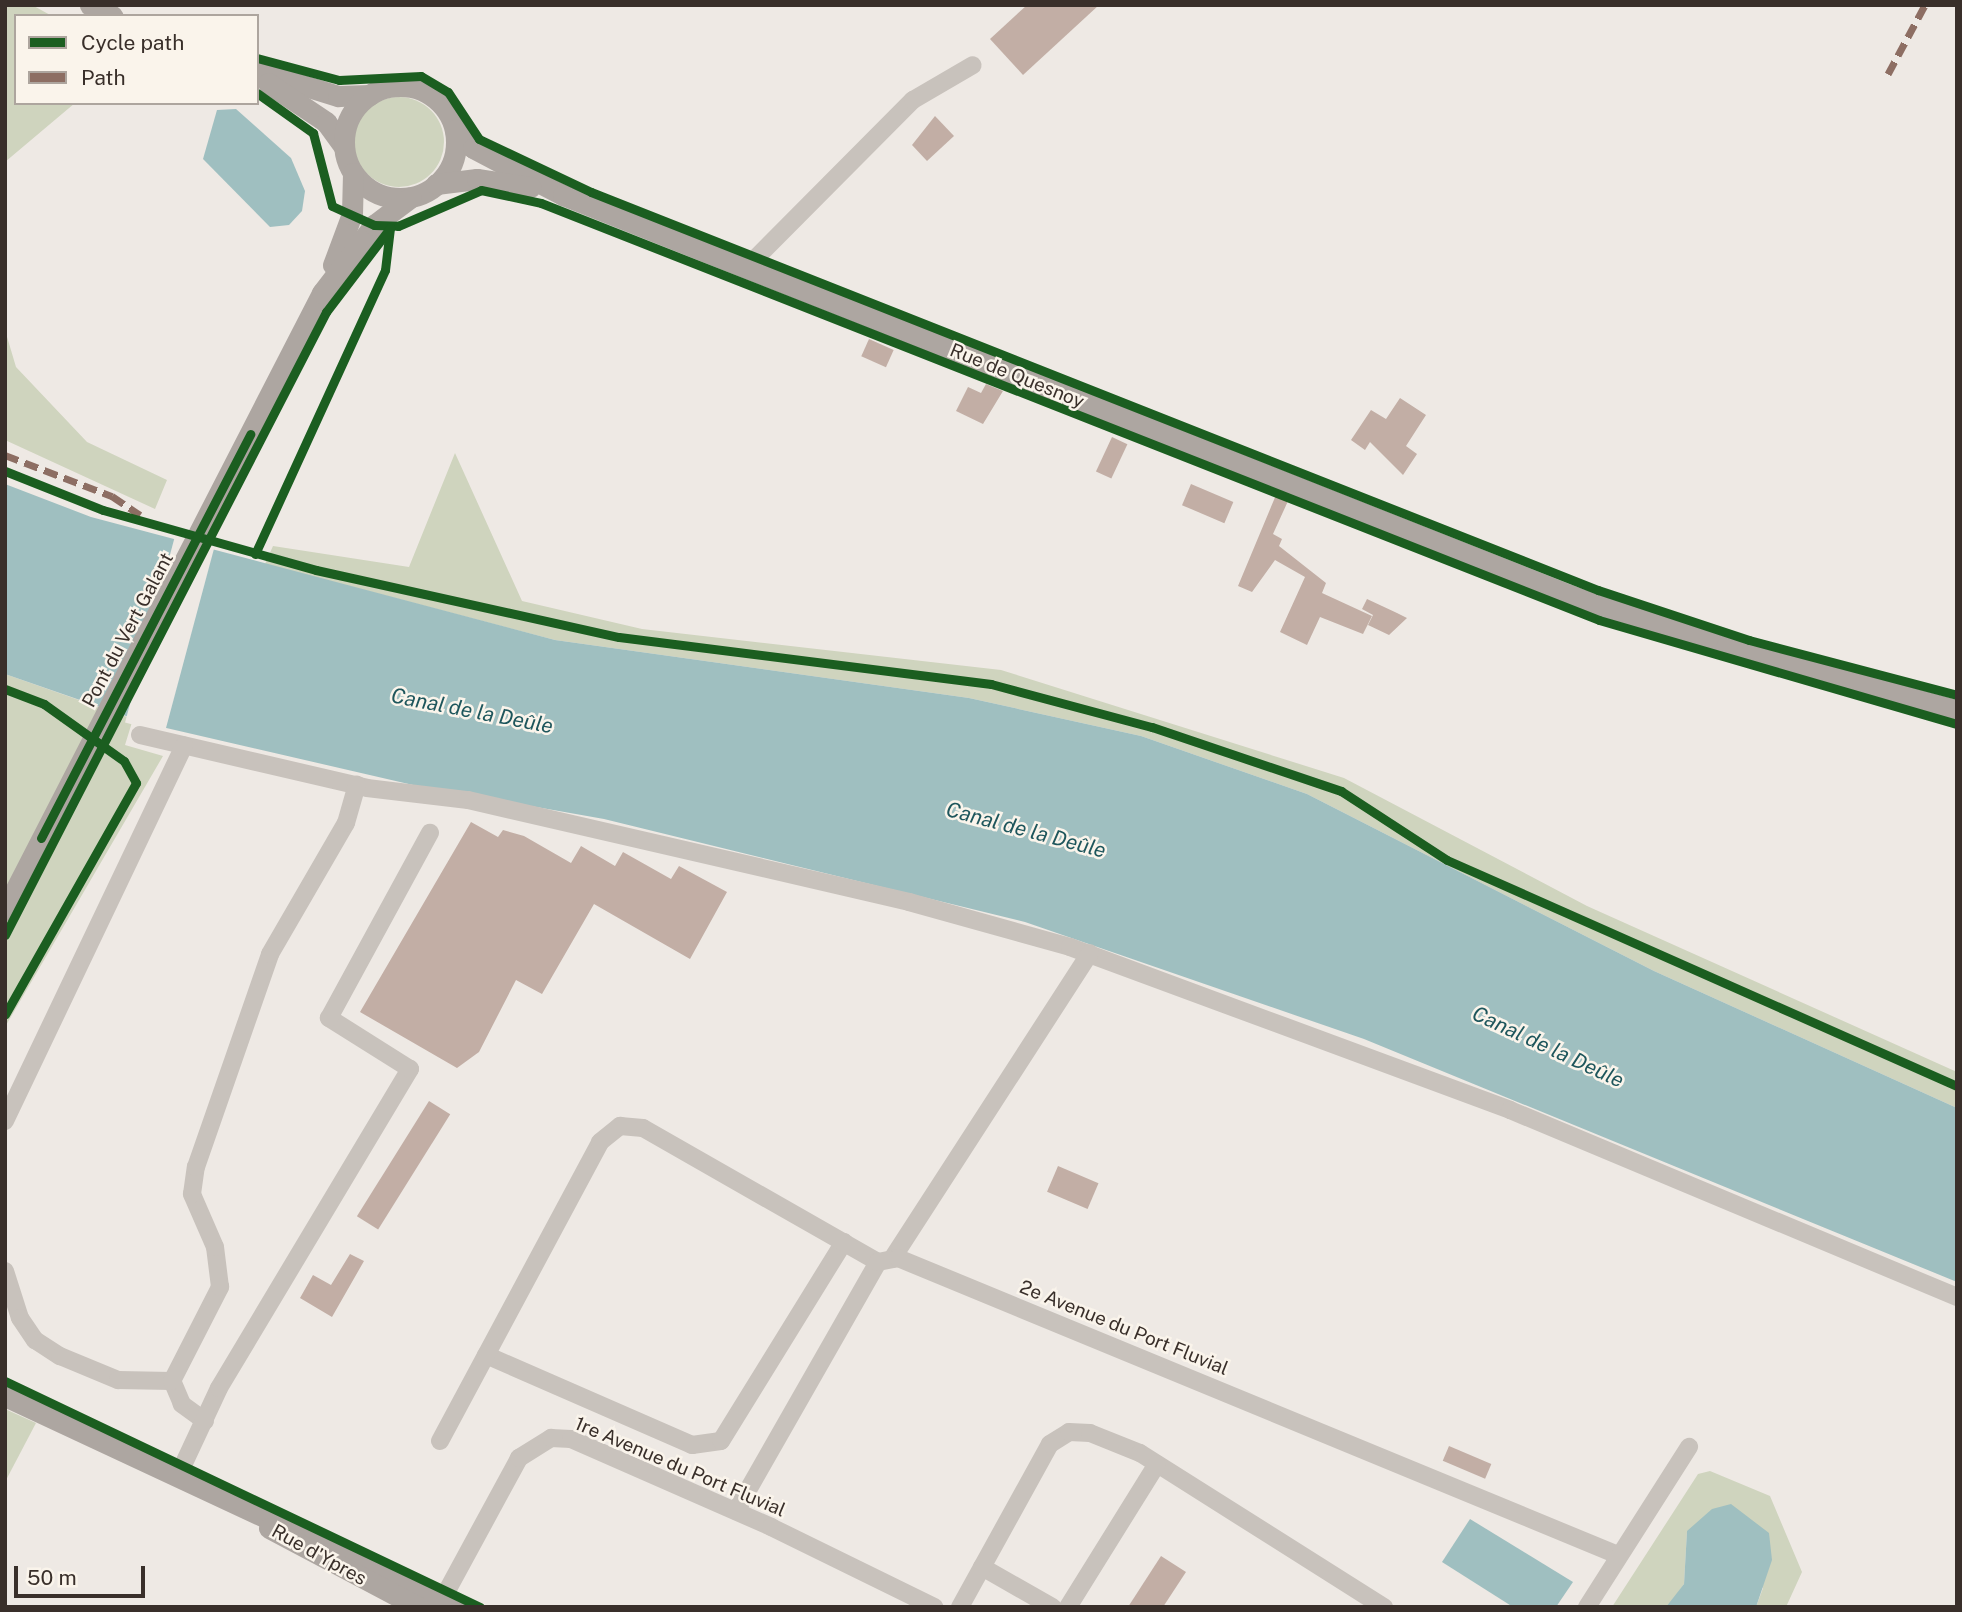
<!DOCTYPE html>
<html>
<head>
<meta charset="utf-8">
<style>
  body { margin:0 }
  #map { position:relative; width:1962px; height:1612px; overflow:hidden; background:#eee9e4; font-family:"Public Sans",sans-serif }
  div>[style] { position:absolute }
  .green>* { inset:0; background:#cfd4be }
  .round { border-radius:50% }
  .water>* { inset:0; background:#9fbfc0 }
  .pier>* { inset:0; background:#eee9e4; transform-origin:0 0 }
  .building>* { inset:0; background:#c2aea5; transform-origin:0 0 }
  .minor>* { height:18px; margin:-9px; padding:0 9px; transform-origin:9px; border-radius:9px; background:#c8c2bc }
  .major>* { height:21px; margin:-10.5px; padding:0 10.5px; transform-origin:10.5px; border-radius:10.5px; background:#ada6a1 }
  .major>.ring { margin:-10.5px; padding:0; box-sizing:content-box; background:none; border:21px solid #ada6a1; border-radius:50% }
  .quiet>* { height:7px; margin-top:-3.5px; transform-origin:0; background:repeating-linear-gradient(90deg,#8d6e63 0 14px,transparent 0 21px) }
  .cycleway>* { height:9px; margin:-4.5px; padding:0 4.5px; transform-origin:4.5px; border-radius:4.5px; background:#1b5e20 }
  span { translate:-50% -50%; white-space:nowrap; text-align:center; line-height:1.15; -webkit-text-stroke:5px #faf4eb; paint-order:stroke }
  .street-label { font-size:19px; color:#392f2a }
  .water-label { font-size:21px; color:#1e565c; font-style:italic }
  .frame { position:absolute; inset:0; border:7px solid #392f2a; pointer-events:none }
  .legend { position:absolute; left:14px; top:14px; width:245px; height:91px; box-sizing:border-box; background:#faf4eb; border:2px solid #ada59e; margin:0; padding:9px 12px; list-style:none; font-size:21px; color:#392f2a }
  .legend li { display:flex; align-items:center; gap:14px; height:35px }
  .legend b { width:35px; border:2px solid #ada59e }
  .scale { position:absolute; left:14px; top:1566px; width:131px; height:32px; box-sizing:border-box; border:4px solid #392f2a; border-top:0; padding-left:9px; font-size:21px; line-height:24px; white-space:nowrap; color:#392f2a; -webkit-text-stroke:5px #faf4eb; paint-order:stroke }
</style>
</head>
<body>
<div id="map">
  <div class="green">
    <i style="clip-path:polygon(5px 5px,32px 5px,52px 16px,16px 16px,16px 103px,75px 103px,5px 162px)"></i>
    <i class="round" style="left:354px;top:97px;width:90px;height:90px"></i>
    <i style="clip-path:polygon(5px 330px,16px 367px,87px 442px,167px 480px,155px 509px,5px 440px)"></i>
    <i style="clip-path:polygon(455px 453px,522px 601px,642px 629px,1001px 670px,1344px 778px,1587px 906px,1957px 1072px,1957px 1108px,1654px 971px,1307px 794px,1141px 736px,969px 698px,555px 640px,265px 564px,273px 546px,409px 567px)"></i>
    <i style="clip-path:polygon(5px 674px,133px 719px,125px 745px,163px 756px,5px 1027px)"></i>
    <i style="clip-path:polygon(5px 1409px,36px 1423px,5px 1482px)"></i>
    <i style="clip-path:polygon(1710px 1471px,1770px 1496px,1802px 1572px,1786px 1607px,1756px 1607px,1763px 1588px,1687px 1531px,1684px 1584px,1673px 1600px,1666px 1607px,1612px 1607px,1698px 1474px)"></i>
  </div>
  <div class="water">
    <i style="clip-path:polygon(236px 109px,291px 158px,305px 191px,302px 211px,289px 225px,270px 227px,203px 159px,217px 110px)"></i>
    <i style="clip-path:polygon(5px 484px,91px 517px,555px 640px,969px 698px,1141px 736px,1307px 794px,1654px 971px,1957px 1108px,1957px 1282px,1364px 1039px,1025px 922px,604px 819px,413px 785px,149px 724px,5px 674px)"></i>
    <i style="clip-path:polygon(1731px 1504px,1769px 1533px,1772px 1560px,1756px 1607px,1666px 1607px,1684px 1584px,1687px 1531px,1712px 1509px)"></i>
    <i style="clip-path:polygon(1470px 1519px,1573px 1582px,1556px 1607px,1513px 1607px,1442px 1562px)"></i>
  </div>
  <div class="pier">
    <i style="left:175px;top:536px;width:41px;height:193px;rotate:15deg"></i>
  </div>
  <div class="building">
    <i style="clip-path:polygon(1027px 5px,1099px 5px,1023px 75px,990px 39px)"></i>
    <i style="clip-path:polygon(935px 116px,954px 136px,927px 161px,912px 145px)"></i>
    <i style="left:869px;top:339px;width:27px;height:19px;rotate:24deg"></i>
    <i style="clip-path:polygon(986px 384px,1003px 391px,983px 424px,956px 411px,968px 387px,981px 393px)"></i>
    <i style="clip-path:polygon(1400px 398px,1426px 415px,1406px 446px,1417px 454px,1403px 475px,1370px 442px,1365px 450px,1351px 440px,1371px 410px,1386px 419px)"></i>
    <i style="left:1112px;top:437px;width:17px;height:38px;rotate:25deg"></i>
    <i style="left:1191px;top:484px;width:46px;height:23px;rotate:23deg"></i>
    <i style="clip-path:polygon(1276px 495px,1288px 501px,1273px 534px,1282px 539px,1279px 546px,1326px 583px,1322px 593px,1372px 616px,1363px 634px,1320px 617px,1307px 645px,1280px 632px,1305px 577px,1275px 560px,1252px 592px,1238px 586px)"></i>
    <i style="clip-path:polygon(1367px 599px,1397px 613px,1407px 618px,1389px 635px,1368px 625px,1373px 615px,1362px 609px)"></i>
    <i style="clip-path:polygon(471px 822px,498px 837px,503px 830px,524px 836px,571px 863px,581px 846px,615px 866px,623px 852px,671px 879px,679px 866px,727px 892px,690px 959px,594px 904px,542px 994px,516px 980px,479px 1052px,457px 1068px,360px 1012px)"></i>
    <i style="left:429px;top:1101px;width:25px;height:136px;rotate:32deg"></i>
    <i style="left:1058px;top:1166px;width:44px;height:28px;rotate:23deg"></i>
    <i style="clip-path:polygon(350px 1254px,364px 1261px,332px 1317px,300px 1298px,313px 1275px,331px 1285px)"></i>
    <i style="left:1449px;top:1446px;width:46px;height:16px;rotate:23deg"></i>
    <i style="clip-path:polygon(1161px 1556px,1186px 1572px,1163px 1607px,1128px 1607px)"></i>
  </div>
  <div class="minor">
    <i style="left:746px;top:268px;width:237px;rotate:-45.2deg"></i>
    <i style="left:913px;top:100px;width:69px;rotate:-30.3deg"></i>
    <i style="left:140px;top:735px;width:233px;rotate:13.1deg"></i>
    <i style="left:367px;top:788px;width:102px;rotate:6.8deg"></i>
    <i style="left:468px;top:800px;width:453px;rotate:13deg"></i>
    <i style="left:909px;top:902px;width:167px;rotate:15.6deg"></i>
    <i style="left:1070px;top:947px;width:469px;rotate:20.3deg"></i>
    <i style="left:1510px;top:1110px;width:485px;rotate:22.7deg"></i>
    <i style="left:5px;top:1121px;width:416px;rotate:-64.5deg"></i>
    <i style="left:892px;top:1259px;width:364px;rotate:-57.1deg"></i>
    <i style="left:5px;top:1271px;width:49px;rotate:72.3deg"></i>
    <i style="left:20px;top:1318px;width:27px;rotate:56deg"></i>
    <i style="left:35px;top:1340px;width:30px;rotate:33deg"></i>
    <i style="left:60px;top:1356px;width:63px;rotate:22.5deg"></i>
    <i style="left:118px;top:1380px;width:54px;rotate:1.1deg"></i>
    <i style="left:486px;top:1355px;width:225px;rotate:23.6deg"></i>
    <i style="left:692px;top:1445px;width:29px;rotate:-8deg"></i>
    <i style="left:721px;top:1441px;width:234px;rotate:-58.3deg"></i>
    <i style="left:205px;top:1421px;width:29px;rotate:-144deg"></i>
    <i style="left:182px;top:1404px;width:25px;rotate:-113deg"></i>
    <i style="left:172px;top:1381px;width:106px;rotate:-62.9deg"></i>
    <i style="left:220px;top:1287px;width:40px;rotate:-97.1deg"></i>
    <i style="left:215px;top:1247px;width:58px;rotate:-113.5deg"></i>
    <i style="left:192px;top:1194px;width:27px;rotate:-82deg"></i>
    <i style="left:196px;top:1167px;width:225px;rotate:-70.8deg"></i>
    <i style="left:270px;top:954px;width:151px;rotate:-59.9deg"></i>
    <i style="left:346px;top:823px;width:40px;rotate:-74deg"></i>
    <i style="left:440px;top:1441px;width:339px;rotate:-61.8deg"></i>
    <i style="left:600px;top:1142px;width:26px;rotate:-39deg"></i>
    <i style="left:620px;top:1126px;width:23px;rotate:5deg"></i>
    <i style="left:643px;top:1128px;width:271px;rotate:29.7deg"></i>
    <i style="left:178px;top:1476px;width:97px;rotate:-65deg"></i>
    <i style="left:219px;top:1388px;width:372px;rotate:-59.1deg"></i>
    <i style="left:410px;top:1069px;width:96px;rotate:-147.8deg"></i>
    <i style="left:329px;top:1018px;width:211px;rotate:-61.4deg"></i>
    <i style="left:736px;top:1511px;width:287px;rotate:-60.3deg"></i>
    <i style="left:878px;top:1262px;width:20px;rotate:-11deg"></i>
    <i style="left:898px;top:1258px;width:779px;rotate:22.42deg"></i>
    <i style="left:982px;top:1567px;width:81px;rotate:29.7deg"></i>
    <i style="left:442px;top:1600px;width:162px;rotate:-61.5deg"></i>
    <i style="left:519px;top:1458px;width:38px;rotate:-32deg"></i>
    <i style="left:551px;top:1438px;width:20px;rotate:3deg"></i>
    <i style="left:571px;top:1439px;width:219px;rotate:23.7deg"></i>
    <i style="left:771px;top:1527px;width:182px;rotate:26.1deg"></i>
    <i style="left:960px;top:1607px;width:186px;rotate:-61.1deg"></i>
    <i style="left:1050px;top:1444px;width:22px;rotate:-32deg"></i>
    <i style="left:1069px;top:1432px;width:21px;rotate:3deg"></i>
    <i style="left:1090px;top:1433px;width:54px;rotate:21.8deg"></i>
    <i style="left:1140px;top:1453px;width:289px;rotate:32.3deg"></i>
    <i style="left:1068px;top:1607px;width:168px;rotate:-58.1deg"></i>
    <i style="left:1587px;top:1607px;width:190px;rotate:-57.5deg"></i>
  </div>
  <div class="major">
    <i style="left:90px;top:5px;width:25px;rotate:26deg"></i>
    <i style="left:257px;top:71px;width:85px;rotate:17.2deg"></i>
    <i style="left:338px;top:96px;width:32px;rotate:-2deg"></i>
    <i style="left:268px;top:83px;width:70px;rotate:33.9deg"></i>
    <i style="left:326px;top:122px;width:31px;rotate:54deg"></i>
    <i class="ring" style="left:344px;top:86px;width:91px;height:91px"></i>
    <i style="left:455px;top:130px;width:25px;rotate:45deg"></i>
    <i style="left:473px;top:148px;width:102px;rotate:27.6deg"></i>
    <i style="left:563px;top:195px;width:1083px;rotate:21.68deg"></i>
    <i style="left:1569px;top:595px;width:165px;rotate:18.3deg"></i>
    <i style="left:1726px;top:647px;width:239px;rotate:15.3deg"></i>
    <i style="left:436px;top:184px;width:41px;rotate:-7deg"></i>
    <i style="left:477px;top:179px;width:54px;rotate:8.6deg"></i>
    <i style="left:333px;top:265px;width:54px;rotate:-69.6deg"></i>
    <i style="left:352px;top:214px;width:41px;rotate:-88.6deg"></i>
    <i style="left:5px;top:910px;width:694px;rotate:-62.81deg"></i>
    <i style="left:322px;top:293px;width:86px;rotate:-52.6deg"></i>
    <i style="left:374px;top:225px;width:46px;rotate:-37.1deg"></i>
    <i style="left:5px;top:1396px;width:499px;rotate:25deg"></i>
    <i style="left:269px;top:1528px;width:169px;rotate:27.9deg"></i>
  </div>
  <div class="quiet">
    <i style="left:1888px;top:74px;width:78px;rotate:-61.8deg"></i>
    <i style="left:5px;top:455px;width:115px;rotate:21deg"></i>
    <i style="left:112px;top:496px;width:34px;rotate:34deg"></i>
  </div>
  <div class="cycleway">
    <i style="left:257px;top:58px;width:85px;rotate:15deg"></i>
    <i style="left:339px;top:80px;width:82px;rotate:-2.8deg"></i>
    <i style="left:421px;top:76px;width:31px;rotate:31deg"></i>
    <i style="left:448px;top:92px;width:56px;rotate:56.6deg"></i>
    <i style="left:479px;top:139px;width:124px;rotate:25.3deg"></i>
    <i style="left:591px;top:192px;width:1083px;rotate:21.57deg"></i>
    <i style="left:1598px;top:590px;width:159px;rotate:18.3deg"></i>
    <i style="left:1749px;top:640px;width:215px;rotate:14.8deg"></i>
    <i style="left:257px;top:93px;width:69px;rotate:35.5deg"></i>
    <i style="left:313px;top:133px;width:75px;rotate:75.4deg"></i>
    <i style="left:332px;top:206px;width:46px;rotate:24.3deg"></i>
    <i style="left:374px;top:225px;width:24px;rotate:2deg"></i>
    <i style="left:398px;top:226px;width:90px;rotate:-23.4deg"></i>
    <i style="left:481px;top:190px;width:61px;rotate:12.2deg"></i>
    <i style="left:541px;top:203px;width:1137px;rotate:21.51deg"></i>
    <i style="left:1599px;top:620px;width:373px;rotate:16.2deg"></i>
    <i style="left:5px;top:471px;width:105px;rotate:21.7deg"></i>
    <i style="left:103px;top:510px;width:221px;rotate:15.7deg"></i>
    <i style="left:316px;top:570px;width:310px;rotate:12.5deg"></i>
    <i style="left:619px;top:637px;width:375px;rotate:7.2deg"></i>
    <i style="left:991px;top:684px;width:167px;rotate:15deg"></i>
    <i style="left:1152px;top:727px;width:200px;rotate:18.7deg"></i>
    <i style="left:1341px;top:791px;width:126px;rotate:33.1deg"></i>
    <i style="left:1447px;top:860px;width:558px;rotate:23.9deg"></i>
    <i style="left:255px;top:554px;width:312px;rotate:-65.4deg"></i>
    <i style="left:385px;top:270px;width:42px;rotate:-83.2deg"></i>
    <i style="left:5px;top:689px;width:42px;rotate:21deg"></i>
    <i style="left:44px;top:704px;width:98px;rotate:35.5deg"></i>
    <i style="left:124px;top:761px;width:25px;rotate:61deg"></i>
    <i style="left:136px;top:783px;width:266px;rotate:119.5deg"></i>
    <i style="left:41px;top:838px;width:455px;rotate:-62.6deg"></i>
    <i style="left:5px;top:935px;width:701px;rotate:-62.74deg"></i>
    <i style="left:326px;top:312px;width:106px;rotate:-52.7deg"></i>
    <i style="left:5px;top:1381px;width:526px;rotate:25.44deg"></i>
  </div>
  <div class="street-label">
    <span style="left:1017px;top:376px;rotate:22deg">Rue de Quesnoy</span>
    <span style="left:128px;top:630px;rotate:-62deg">Pont du Vert Galant</span>
    <span style="left:1124px;top:1328px;rotate:22deg">2e Avenue du Port Fluvial</span>
    <span style="left:680px;top:1467px;rotate:23deg">1re Avenue du Port Fluvial</span>
    <span style="left:319px;top:1555px;rotate:29deg">Rue d'Ypres</span>
  </div>
  <div class="water-label">
    <span style="left:472px;top:711px;rotate:11deg">Canal de la Deûle</span>
    <span style="left:1026px;top:830px;rotate:15deg">Canal de la Deûle</span>
    <span style="left:1548px;top:1047px;rotate:25deg">Canal de la Deûle</span>
  </div>
  <div class="frame"></div>
  <ul class="legend">
  <li><b style="height:9px;background:#1b5e20"></b>Cycle path</li>
  <li><b style="height:9px;background:#8d6e63"></b>Path</li>
  </ul>
  <div class="scale">50 m</div>
</div>
</body>
</html>
